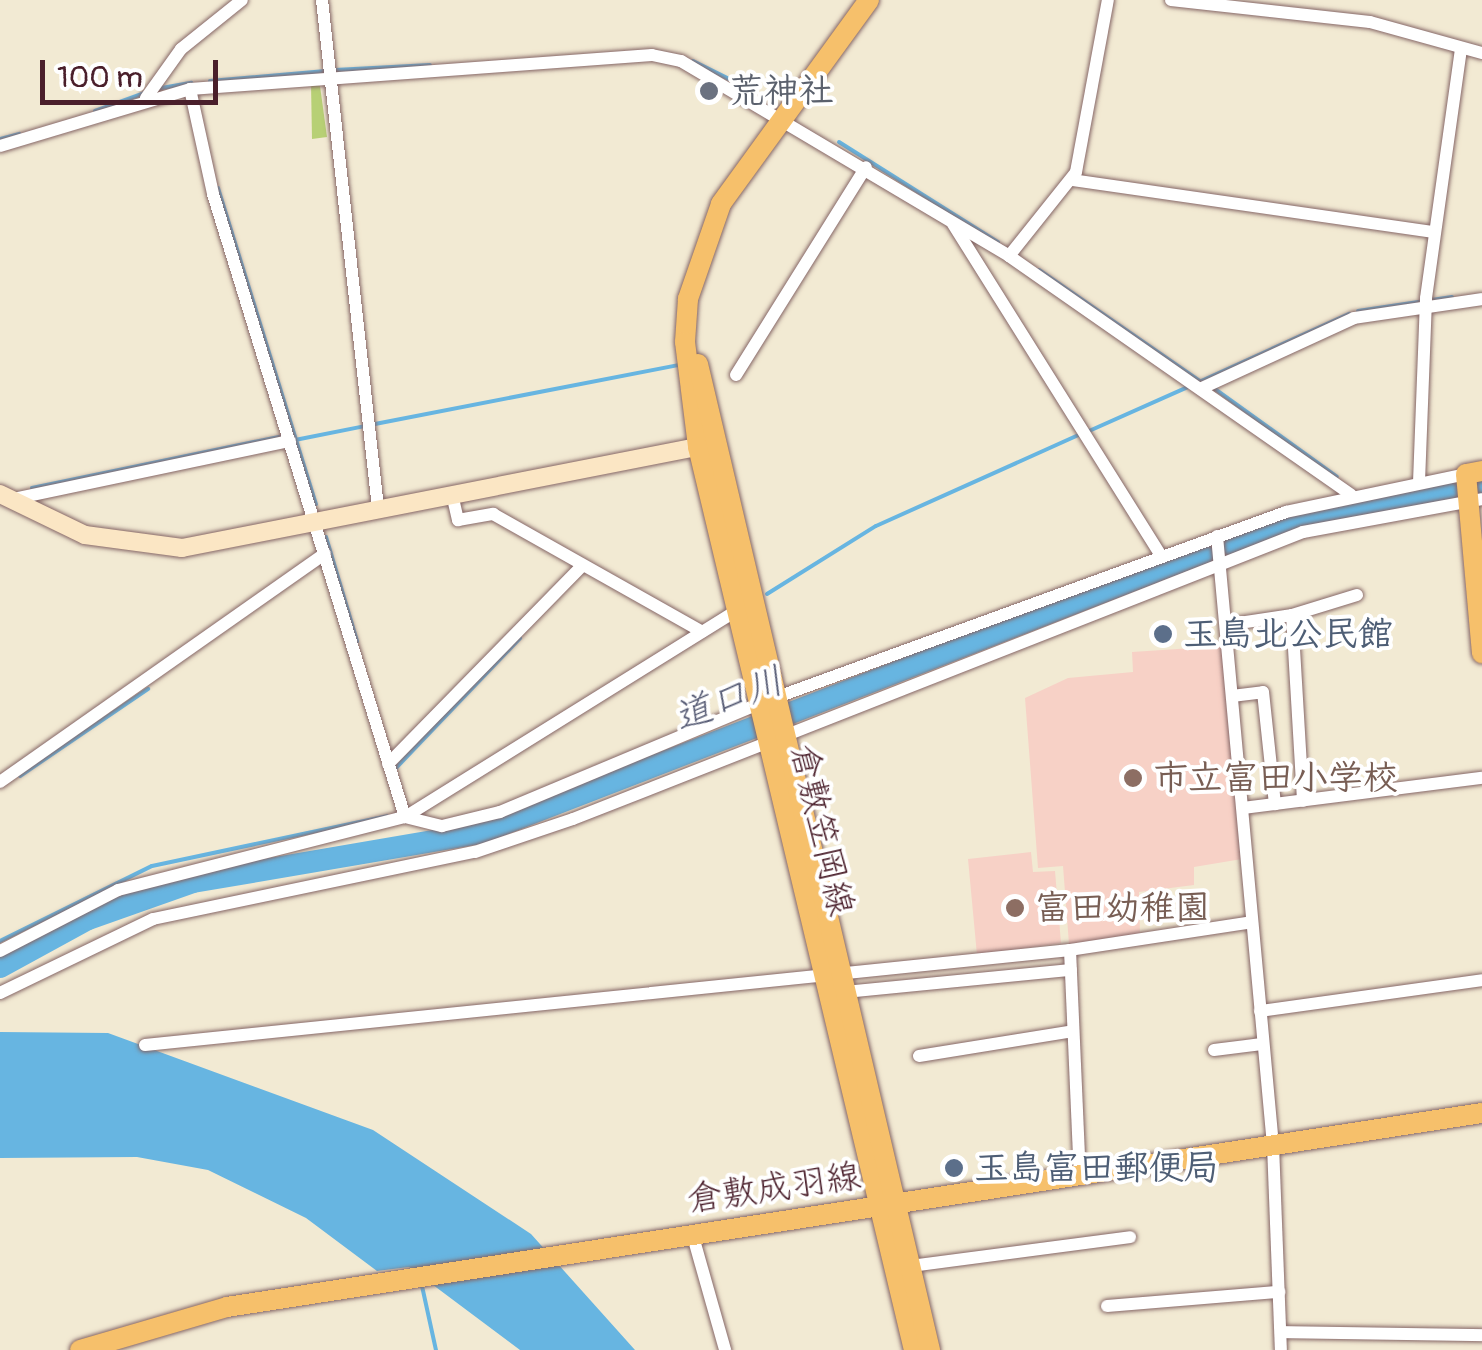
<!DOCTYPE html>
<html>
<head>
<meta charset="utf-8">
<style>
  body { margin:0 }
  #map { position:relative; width:1482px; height:1350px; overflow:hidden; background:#f2ead3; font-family:Pangolin,"Klee One",sans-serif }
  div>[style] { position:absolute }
  .built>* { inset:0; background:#f7d1c6 }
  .green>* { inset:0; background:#b7d075 }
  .water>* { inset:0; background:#67b5e1 }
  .stream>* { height:4px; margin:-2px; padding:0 2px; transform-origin:2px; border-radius:2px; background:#67b5e1 }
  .river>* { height:22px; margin:-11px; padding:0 11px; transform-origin:11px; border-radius:11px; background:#67b5e1 }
  .roads { filter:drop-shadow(0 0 2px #856666) drop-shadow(0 0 2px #856666) }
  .street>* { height:12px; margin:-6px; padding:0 6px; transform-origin:6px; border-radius:6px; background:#fff }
  .secondary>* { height:18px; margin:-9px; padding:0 9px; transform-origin:9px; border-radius:9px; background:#fbe6c4 }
  .primary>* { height:20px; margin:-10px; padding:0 10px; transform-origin:10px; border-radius:10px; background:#f6c06b }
  .dots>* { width:28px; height:28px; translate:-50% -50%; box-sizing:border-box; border:5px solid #fff; border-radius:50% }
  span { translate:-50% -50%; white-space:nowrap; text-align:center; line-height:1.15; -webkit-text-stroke:8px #fff; paint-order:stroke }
  .worship-label { font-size:35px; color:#5b616d; font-weight:700 }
  .left { translate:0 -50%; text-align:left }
  .service-label { font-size:35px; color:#4e5e75; font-weight:700 }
  .education-label { font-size:35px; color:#785e54; font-weight:700 }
  .street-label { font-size:35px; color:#4a1f2b }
  .water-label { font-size:38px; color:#565b74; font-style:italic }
  .scale { position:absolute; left:40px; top:60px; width:178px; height:45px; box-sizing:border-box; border:5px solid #4a1f2b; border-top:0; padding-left:12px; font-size:30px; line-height:35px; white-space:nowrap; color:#4a1f2b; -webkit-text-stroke:8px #fff; paint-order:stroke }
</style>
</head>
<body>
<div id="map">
  <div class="built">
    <i style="clip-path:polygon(1223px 646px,1242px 859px,1194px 867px,1194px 885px,1139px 892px,1140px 935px,1069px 944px,1063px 866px,1038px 868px,1025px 698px,1068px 678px,1133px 672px,1132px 652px)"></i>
    <i style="clip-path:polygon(1031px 852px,1033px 872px,1055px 871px,1061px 943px,977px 955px,968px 859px)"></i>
  </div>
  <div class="green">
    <i style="clip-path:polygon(311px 83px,320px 86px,327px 137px,312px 139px)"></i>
  </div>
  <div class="water">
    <i style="clip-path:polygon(0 1032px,108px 1033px,373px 1130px,531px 1234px,635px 1350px,520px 1350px,409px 1267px,377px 1271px,306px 1218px,208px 1170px,137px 1157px,0 1158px)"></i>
  </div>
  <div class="stream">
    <i style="left:693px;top:61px;width:40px;rotate:26.6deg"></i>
    <i style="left:335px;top:70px;width:95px;rotate:-3deg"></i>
    <i style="left:210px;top:81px;width:116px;rotate:-4.9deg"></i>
    <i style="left:156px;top:89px;width:36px;rotate:-10deg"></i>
    <i style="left:95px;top:111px;width:55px;rotate:-20.1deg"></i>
    <i style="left:0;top:139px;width:20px;rotate:-15deg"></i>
    <i style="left:839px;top:142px;width:188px;rotate:32.2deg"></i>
    <i style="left:218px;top:188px;width:331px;rotate:72.8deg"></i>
    <i style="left:1039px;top:270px;width:196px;rotate:34.6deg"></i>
    <i style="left:1358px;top:311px;width:95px;rotate:-8.5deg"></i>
    <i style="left:1199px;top:382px;width:165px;rotate:-24.4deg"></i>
    <i style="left:1211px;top:386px;width:155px;rotate:35.8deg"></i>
    <i style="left:375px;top:424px;width:310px;rotate:-11deg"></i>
    <i style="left:1089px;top:431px;width:111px;rotate:-24deg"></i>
    <i style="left:295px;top:440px;width:71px;rotate:-11.3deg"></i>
    <i style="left:32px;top:488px;width:256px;rotate:-11.7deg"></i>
    <i style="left:326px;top:537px;width:109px;rotate:73.4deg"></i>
    <i style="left:767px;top:594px;width:128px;rotate:-32deg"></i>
    <i style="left:876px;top:526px;width:225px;rotate:-24.2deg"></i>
    <i style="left:395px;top:769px;width:181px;rotate:-46.3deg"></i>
    <i style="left:20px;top:776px;width:155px;rotate:-34.2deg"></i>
    <i style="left:0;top:941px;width:169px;rotate:-26.3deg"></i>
    <i style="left:152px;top:866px;width:240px;rotate:-12deg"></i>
    <i style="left:422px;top:1286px;width:66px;rotate:77.7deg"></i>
  </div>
  <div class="river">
    <i style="left:0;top:967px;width:100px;rotate:-28.6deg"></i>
    <i style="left:88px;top:919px;width:111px;rotate:-19.4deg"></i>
    <i style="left:193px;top:882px;width:292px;rotate:-9.7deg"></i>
    <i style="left:481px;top:833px;width:825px;rotate:-21.18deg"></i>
    <i style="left:1250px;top:535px;width:237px;rotate:-11.9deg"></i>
  </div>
  <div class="roads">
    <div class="street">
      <i style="left:322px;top:0;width:511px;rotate:83.71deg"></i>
      <i style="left:1171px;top:0;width:200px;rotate:6.3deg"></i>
      <i style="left:1370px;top:22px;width:116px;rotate:15.5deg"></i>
      <i style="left:190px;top:89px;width:107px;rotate:77.6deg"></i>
      <i style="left:213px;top:194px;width:652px;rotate:72.87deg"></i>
      <i style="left:146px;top:98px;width:60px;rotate:-54.5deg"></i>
      <i style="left:181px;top:49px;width:78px;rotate:-38.8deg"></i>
      <i style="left:0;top:146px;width:198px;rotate:-16.7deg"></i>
      <i style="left:190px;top:89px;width:463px;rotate:-4.2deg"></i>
      <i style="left:652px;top:55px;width:30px;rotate:12deg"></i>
      <i style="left:681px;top:61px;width:382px;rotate:30.7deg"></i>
      <i style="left:1009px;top:256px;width:417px;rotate:34.9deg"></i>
      <i style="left:1072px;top:180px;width:365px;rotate:8.2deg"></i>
      <i style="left:953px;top:224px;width:392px;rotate:57.9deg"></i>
      <i style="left:1009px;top:256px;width:107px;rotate:-51.4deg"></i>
      <i style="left:1076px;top:172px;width:175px;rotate:-79.5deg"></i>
      <i style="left:736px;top:375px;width:245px;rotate:-58deg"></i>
      <i style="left:1202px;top:388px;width:167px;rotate:-24.7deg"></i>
      <i style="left:1354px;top:318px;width:129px;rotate:-8.4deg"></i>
      <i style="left:1419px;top:482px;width:184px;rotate:-87.8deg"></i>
      <i style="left:1426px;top:298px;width:251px;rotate:-82deg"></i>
      <i style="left:452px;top:494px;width:27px;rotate:77deg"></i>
      <i style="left:458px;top:520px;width:36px;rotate:-10deg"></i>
      <i style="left:493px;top:514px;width:240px;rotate:29.4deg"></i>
      <i style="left:9px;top:500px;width:287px;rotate:-11.9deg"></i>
      <i style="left:1217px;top:536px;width:612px;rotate:84.75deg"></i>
      <i style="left:1273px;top:1145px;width:205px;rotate:87.8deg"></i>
      <i style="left:1292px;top:615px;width:68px;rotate:-17.1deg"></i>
      <i style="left:1226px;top:625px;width:67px;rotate:-8.6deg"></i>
      <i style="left:1292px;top:615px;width:186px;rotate:86.6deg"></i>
      <i style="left:1232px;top:696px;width:31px;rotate:-7deg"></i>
      <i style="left:1263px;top:692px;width:113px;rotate:83.9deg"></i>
      <i style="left:388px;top:764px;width:274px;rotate:-45.6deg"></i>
      <i style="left:0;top:782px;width:397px;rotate:-35.1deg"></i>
      <i style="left:1243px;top:808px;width:241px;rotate:-7.2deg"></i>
      <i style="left:405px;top:817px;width:38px;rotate:14deg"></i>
      <i style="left:442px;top:826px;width:60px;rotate:-13.6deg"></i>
      <i style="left:500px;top:812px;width:280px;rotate:-22.7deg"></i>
      <i style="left:758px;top:704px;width:562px;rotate:-19.98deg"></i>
      <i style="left:1286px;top:512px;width:184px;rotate:-11.9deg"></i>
      <i style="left:1070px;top:950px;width:225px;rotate:87.5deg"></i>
      <i style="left:0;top:951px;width:133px;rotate:-27.3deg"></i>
      <i style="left:118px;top:890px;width:296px;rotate:-14.3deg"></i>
      <i style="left:405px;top:817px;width:390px;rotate:-31.9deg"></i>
      <i style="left:845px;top:992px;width:227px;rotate:-5.6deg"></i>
      <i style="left:0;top:993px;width:170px;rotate:-25.8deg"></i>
      <i style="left:153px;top:919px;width:329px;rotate:-11.8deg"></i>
      <i style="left:475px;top:852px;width:103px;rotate:-18.6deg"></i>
      <i style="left:573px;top:819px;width:784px;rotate:-21.46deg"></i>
      <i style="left:1303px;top:532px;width:182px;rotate:-10.4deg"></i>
      <i style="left:1260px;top:1011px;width:224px;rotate:-7.9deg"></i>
      <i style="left:145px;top:1045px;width:930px;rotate:-5.86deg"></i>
      <i style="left:1070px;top:950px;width:184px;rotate:-8.7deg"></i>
      <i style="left:1214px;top:1050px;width:48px;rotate:-7.1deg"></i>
      <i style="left:919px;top:1056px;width:156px;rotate:-9.2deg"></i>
      <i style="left:692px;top:1233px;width:122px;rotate:74.2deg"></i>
      <i style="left:911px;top:1266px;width:221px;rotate:-7.5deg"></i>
      <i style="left:1107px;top:1306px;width:173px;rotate:-4.7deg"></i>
      <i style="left:1281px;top:1332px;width:201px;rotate:0.9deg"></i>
    </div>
    <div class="secondary">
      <i style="left:0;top:494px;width:94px;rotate:25.8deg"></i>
      <i style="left:85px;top:535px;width:98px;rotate:7.6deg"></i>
      <i style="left:182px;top:548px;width:535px;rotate:-11.1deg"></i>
    </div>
    <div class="primary">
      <i style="left:869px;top:0;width:252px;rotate:126deg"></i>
      <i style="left:721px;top:204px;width:101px;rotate:109.2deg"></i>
      <i style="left:688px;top:299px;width:43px;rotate:94deg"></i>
      <i style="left:685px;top:342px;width:106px;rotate:82.9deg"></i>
      <i style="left:698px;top:447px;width:928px;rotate:76.55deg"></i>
      <i style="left:698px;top:364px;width:1013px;rotate:76.76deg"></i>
      <i style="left:1482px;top:471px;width:16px;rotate:169deg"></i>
      <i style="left:1466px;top:474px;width:180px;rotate:84.9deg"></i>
      <i style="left:80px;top:1350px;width:153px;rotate:-16.3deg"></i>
      <i style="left:227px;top:1307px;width:1270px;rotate:-8.79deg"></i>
    </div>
  </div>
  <div class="dots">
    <i style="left:709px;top:91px;background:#6b7280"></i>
    <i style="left:1163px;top:634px;background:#5c6f8a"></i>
    <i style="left:1133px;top:778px;background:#8d6e63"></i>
    <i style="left:1015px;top:908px;background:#8d6e63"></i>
    <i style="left:954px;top:1168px;background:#5c6f8a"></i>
  </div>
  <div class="worship-label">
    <span class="left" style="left:729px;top:91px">荒神社</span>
  </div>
  <div class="service-label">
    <span class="left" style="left:1183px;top:634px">玉島北公民館</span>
    <span class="left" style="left:974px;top:1168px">玉島富田郵便局</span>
  </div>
  <div class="education-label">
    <span class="left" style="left:1153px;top:778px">市立富田小学校</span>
    <span class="left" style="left:1035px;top:908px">富田幼稚園</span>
  </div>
  <div class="street-label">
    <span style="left:822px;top:830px;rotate:77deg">倉敷笠岡線</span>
    <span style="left:774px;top:1188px;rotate:-8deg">倉敷成羽線</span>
  </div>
  <div class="water-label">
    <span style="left:729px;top:700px;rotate:-21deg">道口川</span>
  </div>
  <div class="scale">100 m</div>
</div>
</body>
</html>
